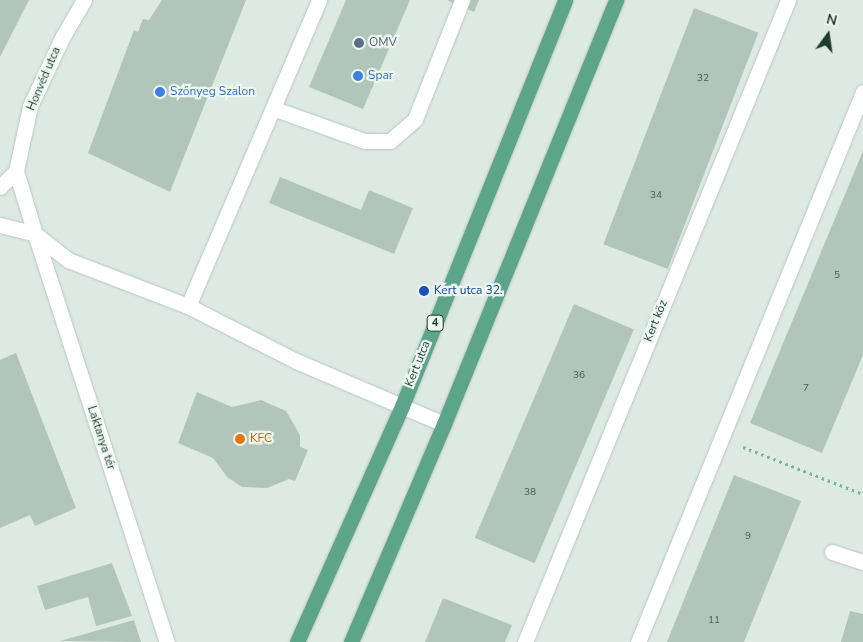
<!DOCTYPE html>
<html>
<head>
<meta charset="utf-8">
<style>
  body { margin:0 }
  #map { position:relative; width:863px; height:642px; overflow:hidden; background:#dceae3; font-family:"Nunito Sans",sans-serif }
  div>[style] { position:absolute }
  .building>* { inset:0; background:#b2c5bb; transform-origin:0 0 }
  .path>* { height:3px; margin-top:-1.5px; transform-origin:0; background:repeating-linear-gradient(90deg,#7ab19a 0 2.5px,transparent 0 6.5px) }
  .roads { filter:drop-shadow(0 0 1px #bbc4c1) drop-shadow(0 0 1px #bbc4c1) }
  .minor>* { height:15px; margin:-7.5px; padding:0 7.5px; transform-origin:7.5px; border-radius:7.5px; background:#fff }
  .major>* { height:15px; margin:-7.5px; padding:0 7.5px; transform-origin:7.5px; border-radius:7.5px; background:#5ca48a }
  .dots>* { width:14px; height:14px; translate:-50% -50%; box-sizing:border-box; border:2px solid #edf7f1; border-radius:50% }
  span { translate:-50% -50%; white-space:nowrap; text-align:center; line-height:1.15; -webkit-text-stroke:4.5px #edf7f1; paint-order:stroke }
  .number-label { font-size:10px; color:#425e52 }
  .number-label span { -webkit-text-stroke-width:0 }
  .shield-label span { padding:1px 4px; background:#edf7f1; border:1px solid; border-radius:4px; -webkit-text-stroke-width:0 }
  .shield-label { font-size:11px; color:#1d3b2f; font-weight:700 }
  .service-label { font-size:12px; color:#4e5e75 }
  .left { translate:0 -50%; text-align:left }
  .shop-label { font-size:12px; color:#366cbe }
  .street-label { font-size:12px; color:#1d3b2f }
  .transit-label { font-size:12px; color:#164399 }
  .food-label { font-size:12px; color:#c56008 }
  .north { position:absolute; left:803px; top:10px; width:50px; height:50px; -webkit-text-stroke:4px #edf7f1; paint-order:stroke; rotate:14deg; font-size:14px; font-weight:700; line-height:20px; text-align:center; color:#1d3b2f }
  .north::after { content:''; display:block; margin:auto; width:18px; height:22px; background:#1d3b2f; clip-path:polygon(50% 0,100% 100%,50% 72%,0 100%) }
</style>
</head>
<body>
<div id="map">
  <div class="building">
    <i style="clip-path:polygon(0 0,29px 0,0 57px)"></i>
    <i style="clip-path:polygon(162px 0,246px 0,170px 192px,88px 153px,134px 30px,138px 32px,143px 19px,149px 20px)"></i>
    <i style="clip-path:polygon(346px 0,410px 0,363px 109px,309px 87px)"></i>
    <i style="clip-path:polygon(447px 0,479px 0,474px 12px)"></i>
    <i style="left:694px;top:8px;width:69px;height:253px;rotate:21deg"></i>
    <i style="clip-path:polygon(863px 151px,863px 355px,822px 453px,750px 423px)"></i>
    <i style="clip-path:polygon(280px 177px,361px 210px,369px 190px,413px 208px,394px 254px,269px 203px)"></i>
    <i style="left:574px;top:304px;width:65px;height:254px;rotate:23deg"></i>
    <i style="clip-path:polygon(16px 353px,76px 508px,35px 526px,30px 515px,0 528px,0 360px)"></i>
    <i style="clip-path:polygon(197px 392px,232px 407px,261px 400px,286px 411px,300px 435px,300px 447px,308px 450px,295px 481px,289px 479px,267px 488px,242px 487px,227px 477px,213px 458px,178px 443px)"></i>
    <i style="clip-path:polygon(734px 475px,801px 501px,744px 642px,667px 642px)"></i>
    <i style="clip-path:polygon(112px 563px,132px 616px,96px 626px,88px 597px,45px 610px,37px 586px)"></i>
    <i style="clip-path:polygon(443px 598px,512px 625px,505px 642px,425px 642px)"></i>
    <i style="clip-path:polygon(850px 611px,863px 614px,863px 642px,841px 642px)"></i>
    <i style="clip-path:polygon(134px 620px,141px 642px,60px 641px)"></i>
  </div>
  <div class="path">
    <i style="left:743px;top:447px;width:129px;rotate:21.4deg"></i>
  </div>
  <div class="roads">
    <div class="minor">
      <i style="left:275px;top:109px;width:96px;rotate:19.6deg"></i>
      <i style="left:365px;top:141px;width:25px"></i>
      <i style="left:390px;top:141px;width:33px;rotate:-41deg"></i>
      <i style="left:415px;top:119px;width:128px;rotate:-68.4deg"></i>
      <i style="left:16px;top:171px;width:66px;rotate:73.2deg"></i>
      <i style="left:35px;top:234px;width:42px;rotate:38.2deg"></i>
      <i style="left:68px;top:260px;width:129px;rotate:21deg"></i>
      <i style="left:188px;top:306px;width:121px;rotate:27deg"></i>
      <i style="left:296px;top:361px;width:161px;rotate:23.1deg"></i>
      <i style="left:0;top:187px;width:23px;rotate:-45deg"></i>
      <i style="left:16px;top:171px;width:66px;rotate:-77.8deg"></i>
      <i style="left:30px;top:106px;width:77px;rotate:-64.8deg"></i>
      <i style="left:63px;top:36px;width:42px;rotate:-59.7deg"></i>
      <i style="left:0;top:225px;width:36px;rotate:14deg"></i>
      <i style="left:35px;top:234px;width:429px;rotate:72.1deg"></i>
      <i style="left:188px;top:306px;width:333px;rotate:-66.8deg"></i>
      <i style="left:832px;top:552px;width:33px;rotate:18deg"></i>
      <i style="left:525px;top:642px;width:694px;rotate:-67.72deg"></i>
      <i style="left:638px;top:642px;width:594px;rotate:-67.75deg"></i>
    </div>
    <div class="major">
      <i style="left:297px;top:642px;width:258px;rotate:-66deg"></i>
      <i style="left:402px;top:406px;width:437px;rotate:-68.1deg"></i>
      <i style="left:351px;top:642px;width:237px;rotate:-66.9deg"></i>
      <i style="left:444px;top:424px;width:458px;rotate:-67.9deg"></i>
    </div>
  </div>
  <div class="dots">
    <i style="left:359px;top:43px;background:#5c6f8a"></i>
    <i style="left:358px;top:76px;background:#3f7fe0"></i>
    <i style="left:160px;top:92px;background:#3f7fe0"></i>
    <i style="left:424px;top:291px;background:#1a4fb4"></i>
    <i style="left:240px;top:439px;background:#e8710a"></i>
  </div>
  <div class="number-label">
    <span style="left:703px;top:79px">32</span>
    <span style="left:656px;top:196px">34</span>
    <span style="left:837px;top:276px">5</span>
    <span style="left:579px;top:376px">36</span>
    <span style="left:806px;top:389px">7</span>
    <span style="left:530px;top:493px">38</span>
    <span style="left:748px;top:537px">9</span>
    <span style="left:714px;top:621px">11</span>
  </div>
  <div class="shield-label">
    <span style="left:435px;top:323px">4</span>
  </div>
  <div class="service-label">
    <span class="left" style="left:369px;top:43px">OMV</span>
  </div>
  <div class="shop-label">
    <span class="left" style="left:368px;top:76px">Spar</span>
    <span class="left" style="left:170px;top:92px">Szőnyeg Szalon</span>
  </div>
  <div class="street-label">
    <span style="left:44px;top:79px;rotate:-67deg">Honvéd utca</span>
    <span style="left:656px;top:321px;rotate:-68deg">Kert köz</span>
    <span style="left:418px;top:364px;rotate:-68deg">Kert utca</span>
    <span style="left:101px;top:438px;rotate:72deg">Laktanya tér</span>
  </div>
  <div class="transit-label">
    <span class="left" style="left:434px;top:291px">Kert utca 32.</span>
  </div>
  <div class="food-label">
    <span class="left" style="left:250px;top:439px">KFC</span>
  </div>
  <div class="north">N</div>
</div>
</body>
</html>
